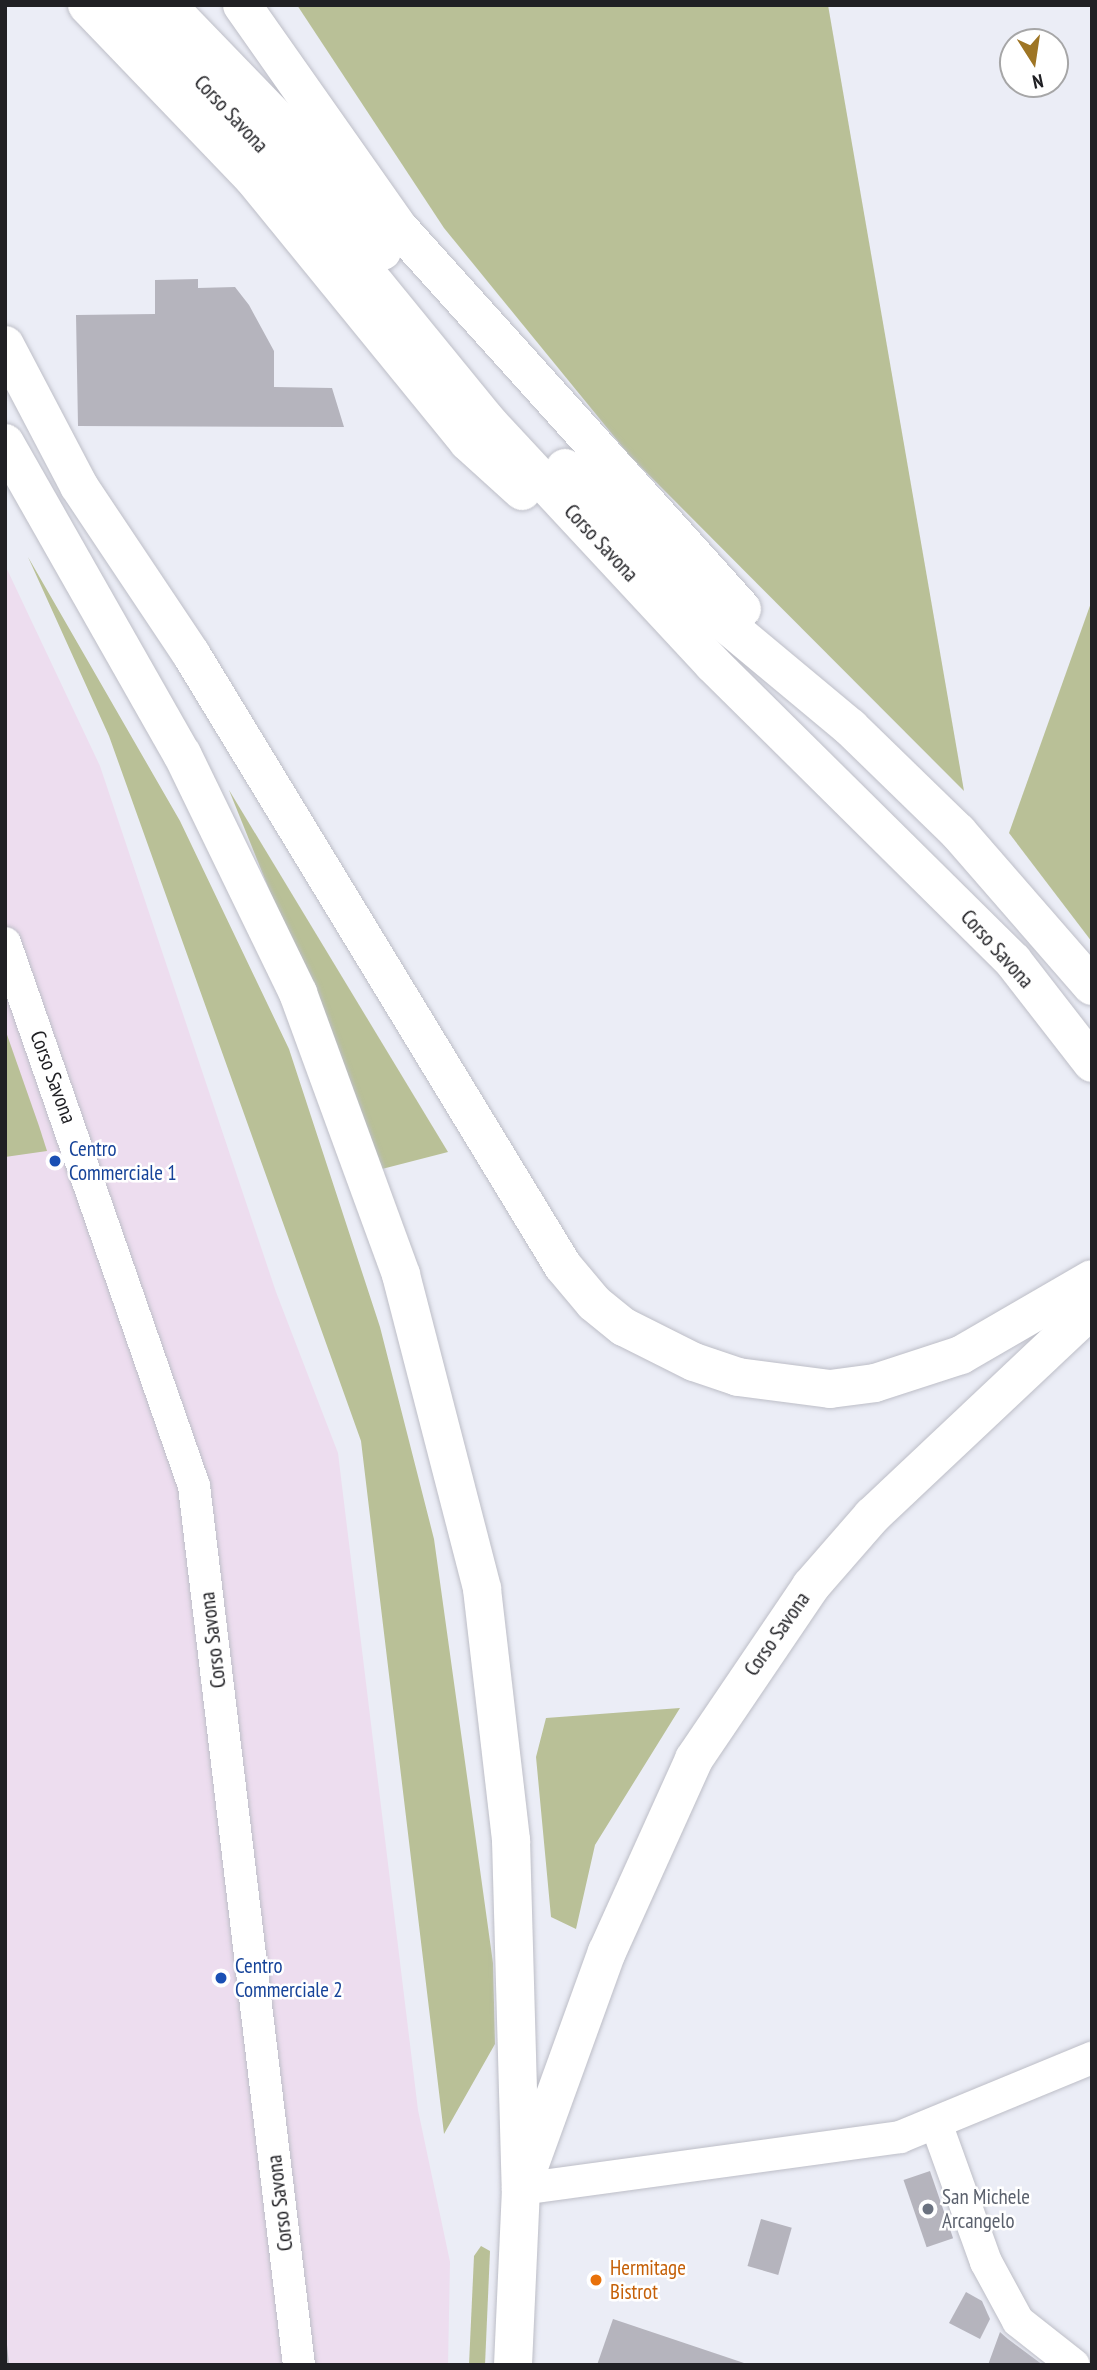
<!DOCTYPE html>
<html>
<head>
<meta charset="utf-8">
<style>
  body { margin:0 }
  #map { position:relative; width:1097px; height:2370px; overflow:hidden; background:#ebedf6; font-family:"PT Sans Narrow",sans-serif }
  div>[style] { position:absolute }
  .commercial>* { inset:0; background:#edddef }
  .green>* { inset:0; background:#b9c097 }
  .building>* { inset:0; background:#b5b4bd; transform-origin:0 0 }
  .roads { filter:drop-shadow(0 0 2px #bdbec7) drop-shadow(0 0 2px #bdbec7) }
  .minor>* { height:32px; margin:-16px; padding:0 16px; transform-origin:16px; border-radius:16px; background:#fff }
  .primary>* { height:38px; margin:-19px; padding:0 19px; transform-origin:19px; border-radius:19px; background:#fff }
  .dots>* { width:19px; height:19px; translate:-50% -50%; box-sizing:border-box; border:4px solid #fff; border-radius:50% }
  span { translate:-50% -50%; white-space:nowrap; text-align:center; line-height:1.15; -webkit-text-stroke:5px #fff; paint-order:stroke }
  .street-label { font-size:21px; color:#202024 }
  .transit-label { font-size:21px; color:#164399 }
  .left { translate:0 -50%; text-align:left }
  .worship-label { font-size:21px; color:#5b616d }
  .food-label { font-size:21px; color:#c56008 }
  .frame { position:absolute; inset:0; border:7px solid #202024; pointer-events:none }
  .north { position:absolute; left:999px; top:28px; width:70px; height:70px; box-sizing:border-box; background:#fff; border:2px solid #a6a6a7; border-radius:50%; rotate:168deg; font-size:19px; font-weight:700; line-height:28px; text-align:center; color:#202024 }
  .north::after { content:''; display:block; margin:auto; width:24px; height:32px; background:#9e7524; clip-path:polygon(50% 0,100% 100%,50% 72%,0 100%) }
</style>
</head>
<body>
<div id="map">
  <div class="commercial">
    <i style="clip-path:polygon(5px 565px,100px 766px,276px 1292px,338px 1453px,418px 2110px,450px 2262px,448px 2365px,5px 2365px)"></i>
  </div>
  <div class="green">
    <i style="clip-path:polygon(297px 5px,828px 5px,964px 791px,630px 456px,444px 228px)"></i>
    <i style="clip-path:polygon(28px 557px,180px 821px,289px 1049px,380px 1327px,434px 1539px,493px 1963px,495px 2044px,444px 2134px,361px 1441px,109px 736px)"></i>
    <i style="clip-path:polygon(1092px 600px,1092px 942px,1009px 833px)"></i>
    <i style="clip-path:polygon(229px 790px,448px 1152px,382px 1169px)"></i>
    <i style="clip-path:polygon(5px 1029px,39px 1126px,47px 1151px,5px 1157px)"></i>
    <i style="clip-path:polygon(680px 1708px,595px 1845px,576px 1929px,551px 1917px,536px 1757px,546px 1718px)"></i>
    <i style="clip-path:polygon(481px 2246px,490px 2251px,485px 2365px,469px 2365px,474px 2256px)"></i>
  </div>
  <div class="building">
    <i style="clip-path:polygon(198px 279px,198px 288px,235px 287px,249px 305px,274px 351px,274px 387px,332px 388px,344px 427px,78px 426px,76px 315px,155px 314px,155px 280px)"></i>
    <i style="left:930px;top:2171px;width:71px;height:28px;rotate:71deg"></i>
    <i style="left:761px;top:2219px;width:32px;height:49px;rotate:16deg"></i>
    <i style="clip-path:polygon(966px 2292px,982px 2301px,990px 2319px,980px 2339px,949px 2323px)"></i>
    <i style="clip-path:polygon(613px 2319px,747px 2364px,747px 2365px,597px 2365px)"></i>
    <i style="clip-path:polygon(1000px 2332px,1008px 2339px,1043px 2365px,988px 2365px)"></i>
    <i style="clip-path:polygon(7px 2345px,9px 2365px,5px 2365px)"></i>
  </div>
  <div class="roads">
    <div class="minor">
      <i style="left:5px;top:943px;width:575px;rotate:70.81deg"></i>
      <i style="left:194px;top:1486px;width:885px;rotate:83.19deg"></i>
      <i style="left:937px;top:2126px;width:145px;rotate:70.2deg"></i>
      <i style="left:986px;top:2262px;width:67px;rotate:61.5deg"></i>
      <i style="left:1018px;top:2321px;width:71px;rotate:38.2deg"></i>
      <i style="left:521px;top:2189px;width:383px;rotate:-7.8deg"></i>
      <i style="left:900px;top:2137px;width:208px;rotate:-22.4deg"></i>
    </div>
    <div class="primary">
      <i style="left:87px;top:5px;width:240px;rotate:46.2deg"></i>
      <i style="left:253px;top:178px;width:340px;rotate:50.8deg"></i>
      <i style="left:468px;top:442px;width:73px;rotate:42.2deg"></i>
      <i style="left:130px;top:5px;width:213px;rotate:47.1deg"></i>
      <i style="left:275px;top:161px;width:337px;rotate:50.8deg"></i>
      <i style="left:488px;top:422px;width:330px;rotate:47.1deg"></i>
      <i style="left:713px;top:664px;width:422px;rotate:44.7deg"></i>
      <i style="left:1013px;top:961px;width:129px;rotate:52.2deg"></i>
      <i style="left:167px;top:5px;width:168px;rotate:46deg"></i>
      <i style="left:284px;top:126px;width:159px;rotate:51.9deg"></i>
      <i style="left:242px;top:5px;width:271px;rotate:54.9deg"></i>
      <i style="left:398px;top:227px;width:514px;rotate:48deg"></i>
      <i style="left:5px;top:345px;width:159px;rotate:62.3deg"></i>
      <i style="left:79px;top:486px;width:202px;rotate:56.3deg"></i>
      <i style="left:191px;top:654px;width:716px;rotate:58.71deg"></i>
      <i style="left:563px;top:1266px;width:48px;rotate:50deg"></i>
      <i style="left:594px;top:1303px;width:38px;rotate:39deg"></i>
      <i style="left:624px;top:1327px;width:78px;rotate:26.6deg"></i>
      <i style="left:694px;top:1362px;width:46px;rotate:18.8deg"></i>
      <i style="left:738px;top:1377px;width:93px;rotate:7.4deg"></i>
      <i style="left:830px;top:1389px;width:45px;rotate:-7.6deg"></i>
      <i style="left:875px;top:1383px;width:90px;rotate:-18deg"></i>
      <i style="left:961px;top:1355px;width:151px;rotate:-30.1deg"></i>
      <i style="left:5px;top:443px;width:358px;rotate:60.4deg"></i>
      <i style="left:182px;top:754px;width:266px;rotate:64.1deg"></i>
      <i style="left:298px;top:993px;width:300px;rotate:69.9deg"></i>
      <i style="left:401px;top:1275px;width:324px;rotate:75.5deg"></i>
      <i style="left:482px;top:1589px;width:253px;rotate:83.4deg"></i>
      <i style="left:511px;top:1840px;width:349px;rotate:88.4deg"></i>
      <i style="left:565px;top:468px;width:192px;rotate:44.8deg"></i>
      <i style="left:701px;top:603px;width:194px;rotate:39.8deg"></i>
      <i style="left:850px;top:727px;width:151px;rotate:44.2deg"></i>
      <i style="left:958px;top:832px;width:204px;rotate:49deg"></i>
      <i style="left:513px;top:2365px;width:176px;rotate:-87.4deg"></i>
      <i style="left:521px;top:2189px;width:252px;rotate:-70.1deg"></i>
      <i style="left:607px;top:1952px;width:212px;rotate:-65.7deg"></i>
      <i style="left:694px;top:1759px;width:209px;rotate:-55.9deg"></i>
      <i style="left:811px;top:1586px;width:93px;rotate:-48.9deg"></i>
      <i style="left:872px;top:1516px;width:302px;rotate:-43.3deg"></i>
    </div>
  </div>
  <div class="dots">
    <i style="left:55px;top:1161px;background:#1a4fb4"></i>
    <i style="left:221px;top:1978px;background:#1a4fb4"></i>
    <i style="left:928px;top:2209px;background:#6b7280"></i>
    <i style="left:596px;top:2280px;background:#e8710a"></i>
  </div>
  <div class="street-label">
    <span style="left:231px;top:114px;rotate:47deg">Corso Savona</span>
    <span style="left:601px;top:543px;rotate:47deg">Corso Savona</span>
    <span style="left:997px;top:949px;rotate:48deg">Corso Savona</span>
    <span style="left:53px;top:1077px;rotate:70deg">Corso Savona</span>
    <span style="left:777px;top:1634px;rotate:-55deg">Corso Savona</span>
    <span style="left:213px;top:1640px;rotate:-97deg">Corso Savona</span>
    <span style="left:280px;top:2203px;rotate:-97deg">Corso Savona</span>
  </div>
  <div class="transit-label">
    <span class="left" style="left:69px;top:1161px">Centro<br>Commerciale 1</span>
    <span class="left" style="left:235px;top:1978px">Centro<br>Commerciale 2</span>
  </div>
  <div class="worship-label">
    <span class="left" style="left:942px;top:2209px">San Michele<br>Arcangelo</span>
  </div>
  <div class="food-label">
    <span class="left" style="left:610px;top:2280px">Hermitage<br>Bistrot</span>
  </div>
  <div class="frame"></div>
  <div class="north">N</div>
</div>
</body>
</html>
